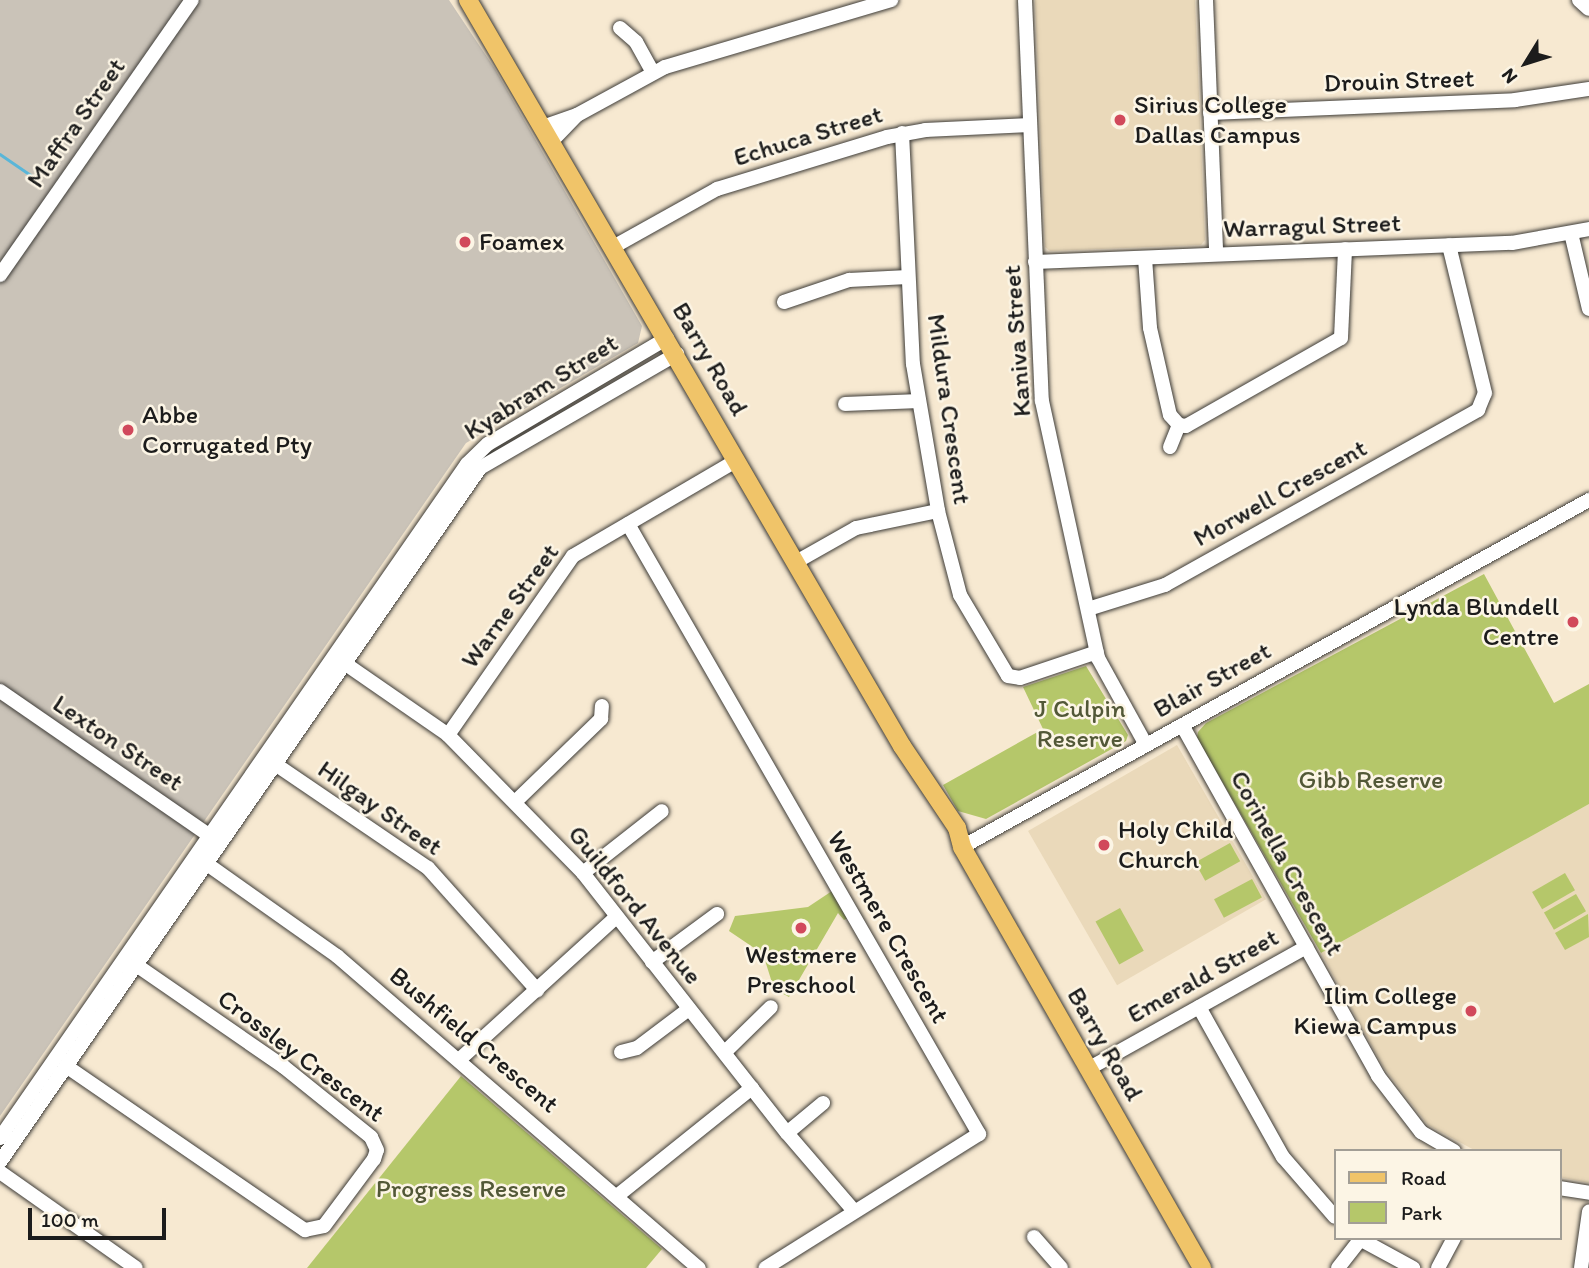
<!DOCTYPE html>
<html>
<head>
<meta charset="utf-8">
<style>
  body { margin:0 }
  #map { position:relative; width:1589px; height:1268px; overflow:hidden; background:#f7e9d1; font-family:Itim,sans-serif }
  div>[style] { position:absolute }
  .built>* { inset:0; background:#ead9ba; transform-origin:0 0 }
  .industrial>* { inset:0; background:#cac3b8 }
  .green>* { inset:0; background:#b5c76a; transform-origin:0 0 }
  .stream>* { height:2.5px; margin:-1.25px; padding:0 1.25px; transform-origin:1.25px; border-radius:1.25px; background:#5ab6d8 }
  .roads { filter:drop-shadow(0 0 2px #3d3b37) drop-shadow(0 0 2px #3d3b37) }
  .minor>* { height:14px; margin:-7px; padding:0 7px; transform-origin:7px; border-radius:7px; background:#fff }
  .major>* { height:18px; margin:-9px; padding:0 9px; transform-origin:9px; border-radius:9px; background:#f0c469 }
  .dots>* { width:19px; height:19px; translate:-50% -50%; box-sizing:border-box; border:4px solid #fcf5e5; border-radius:50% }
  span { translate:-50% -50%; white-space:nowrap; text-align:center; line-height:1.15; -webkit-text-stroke:5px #fcf5e5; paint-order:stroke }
  .street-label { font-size:26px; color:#1c1c1c }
  .poi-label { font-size:26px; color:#1c1c1c }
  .left { translate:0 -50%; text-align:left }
  .right { translate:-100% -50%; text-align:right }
  .park-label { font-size:26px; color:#525837 }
  .legend { position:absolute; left:1334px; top:1149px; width:228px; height:91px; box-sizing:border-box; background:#fcf5e5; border:2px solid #a29e95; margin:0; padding:9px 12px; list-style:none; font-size:21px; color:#1c1c1c }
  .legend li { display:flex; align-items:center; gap:14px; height:35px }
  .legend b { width:35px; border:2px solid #a29e95 }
  .north { position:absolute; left:1491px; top:28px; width:70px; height:70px; -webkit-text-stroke:5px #fcf5e5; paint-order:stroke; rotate:232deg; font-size:19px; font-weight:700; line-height:28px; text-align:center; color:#1c1c1c }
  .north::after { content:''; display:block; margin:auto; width:24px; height:32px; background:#1c1c1c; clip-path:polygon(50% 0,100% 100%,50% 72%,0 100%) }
  .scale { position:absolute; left:28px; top:1208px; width:138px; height:32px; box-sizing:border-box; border:4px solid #1c1c1c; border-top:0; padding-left:9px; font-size:21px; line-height:24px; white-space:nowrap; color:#1c1c1c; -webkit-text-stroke:5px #fcf5e5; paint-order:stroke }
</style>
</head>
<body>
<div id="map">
  <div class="built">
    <i style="clip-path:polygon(1035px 0,1195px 0,1205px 240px,1201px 245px,1050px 251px,1045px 247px)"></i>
    <i style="left:1177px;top:745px;width:178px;height:172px;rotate:60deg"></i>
    <i style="clip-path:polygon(1589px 804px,1589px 1183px,1559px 1177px,1559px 1151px,1476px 1151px,1428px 1125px,1384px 1068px,1321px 953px)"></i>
  </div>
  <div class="industrial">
    <i style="clip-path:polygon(0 0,449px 0,495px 69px,642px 326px,638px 343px,466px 443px,0 1116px)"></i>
  </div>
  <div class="green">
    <i style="clip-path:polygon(1484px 574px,1554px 703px,1589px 684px,1589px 804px,1321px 953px,1197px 738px,1198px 732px,1206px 723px)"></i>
    <i style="clip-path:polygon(1086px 666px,1128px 735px,1126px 741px,986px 819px,958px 811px,943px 785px,1043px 729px,1023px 687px)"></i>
    <i style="left:1230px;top:843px;width:21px;height:40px;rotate:61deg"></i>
    <i style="left:1565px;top:873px;width:20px;height:38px;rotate:60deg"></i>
    <i style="left:1252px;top:879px;width:21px;height:43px;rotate:62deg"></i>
    <i style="clip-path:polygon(835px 889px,852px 916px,844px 920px,838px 913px,789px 997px,774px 989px,763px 954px,729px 931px,735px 916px,808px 907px)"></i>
    <i style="left:1576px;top:894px;width:20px;height:37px;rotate:60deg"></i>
    <i style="left:1120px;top:908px;width:49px;height:28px;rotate:61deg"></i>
    <i style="clip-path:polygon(1588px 914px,1589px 937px,1565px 950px,1555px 933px)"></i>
    <i style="clip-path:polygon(461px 1076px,662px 1249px,646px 1268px,307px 1268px)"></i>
  </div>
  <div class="stream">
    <i style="left:0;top:154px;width:46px;rotate:34.4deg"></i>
  </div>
  <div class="roads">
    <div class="minor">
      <i style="left:1025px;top:0;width:401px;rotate:87.6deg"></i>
      <i style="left:1042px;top:401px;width:263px;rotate:77.7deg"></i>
      <i style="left:1098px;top:658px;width:99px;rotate:61.1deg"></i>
      <i style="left:1206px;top:0;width:254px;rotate:87.7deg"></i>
      <i style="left:1579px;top:0;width:13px;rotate:42deg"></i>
      <i style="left:620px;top:28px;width:21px;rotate:41deg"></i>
      <i style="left:636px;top:42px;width:35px;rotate:61deg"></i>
      <i style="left:1210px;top:113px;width:305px;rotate:-2.4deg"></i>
      <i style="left:1515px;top:100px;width:75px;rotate:-8.5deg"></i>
      <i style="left:545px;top:126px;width:34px;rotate:-19deg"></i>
      <i style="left:577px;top:115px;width:100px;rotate:-28.6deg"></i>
      <i style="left:665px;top:67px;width:236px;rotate:-16.5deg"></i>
      <i style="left:902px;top:133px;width:231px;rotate:87.3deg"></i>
      <i style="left:913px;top:364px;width:149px;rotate:80.3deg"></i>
      <i style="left:938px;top:511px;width:87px;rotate:75.3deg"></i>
      <i style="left:960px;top:595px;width:94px;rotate:59.3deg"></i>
      <i style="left:1008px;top:676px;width:12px;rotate:9deg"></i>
      <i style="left:1020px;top:678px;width:81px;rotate:-18.7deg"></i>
      <i style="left:553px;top:140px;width:33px;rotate:-46deg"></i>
      <i style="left:1571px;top:233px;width:78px;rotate:76.7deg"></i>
      <i style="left:615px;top:246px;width:117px;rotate:-29.2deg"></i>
      <i style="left:717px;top:189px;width:178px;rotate:-17deg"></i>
      <i style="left:887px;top:137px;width:39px;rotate:-10deg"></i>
      <i style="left:925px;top:130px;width:105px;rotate:-2.7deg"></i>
      <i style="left:1145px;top:258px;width:70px;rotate:85.9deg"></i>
      <i style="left:1150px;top:328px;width:89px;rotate:77.1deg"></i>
      <i style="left:1170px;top:415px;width:13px;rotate:48deg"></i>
      <i style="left:1179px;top:425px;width:7px;rotate:8deg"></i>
      <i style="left:1186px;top:426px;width:178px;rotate:-29.6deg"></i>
      <i style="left:1341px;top:338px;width:89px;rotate:-87.4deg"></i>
      <i style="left:1035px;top:262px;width:477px;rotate:-2.3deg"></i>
      <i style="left:1512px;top:243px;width:78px;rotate:-10.3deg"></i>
      <i style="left:0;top:275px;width:335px;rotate:-55.1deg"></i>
      <i style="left:784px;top:302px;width:69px;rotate:-18.7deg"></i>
      <i style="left:849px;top:280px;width:59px;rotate:-2.9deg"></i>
      <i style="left:845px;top:404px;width:74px;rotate:-2.3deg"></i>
      <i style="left:1170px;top:447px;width:24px;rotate:-68deg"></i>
      <i style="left:628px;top:524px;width:704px;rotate:60.08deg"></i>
      <i style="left:979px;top:1134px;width:252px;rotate:147.9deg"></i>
      <i style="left:796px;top:562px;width:69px;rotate:-29.5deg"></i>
      <i style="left:856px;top:528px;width:84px;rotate:-11.7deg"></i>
      <i style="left:1088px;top:609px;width:81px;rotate:-17.3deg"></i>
      <i style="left:1165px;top:585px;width:359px;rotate:-29.2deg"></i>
      <i style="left:1478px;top:410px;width:18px;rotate:-68deg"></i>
      <i style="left:1485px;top:393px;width:152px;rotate:-103.7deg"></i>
      <i style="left:337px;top:658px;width:135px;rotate:34.7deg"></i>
      <i style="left:448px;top:735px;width:193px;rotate:45.6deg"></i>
      <i style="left:583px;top:873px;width:330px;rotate:51.9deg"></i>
      <i style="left:787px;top:1133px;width:103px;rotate:49.3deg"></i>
      <i style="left:0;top:691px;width:254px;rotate:34.6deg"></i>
      <i style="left:1182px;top:725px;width:402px;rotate:60.8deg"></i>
      <i style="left:1378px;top:1076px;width:71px;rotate:52.5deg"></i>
      <i style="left:1421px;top:1132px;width:38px;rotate:30deg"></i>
      <i style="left:448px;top:735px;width:218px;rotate:-55.1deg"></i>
      <i style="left:573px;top:556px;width:190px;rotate:-30.3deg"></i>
      <i style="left:275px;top:764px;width:185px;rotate:34.2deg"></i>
      <i style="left:428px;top:868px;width:164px;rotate:48.2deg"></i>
      <i style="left:515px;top:802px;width:120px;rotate:-44deg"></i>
      <i style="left:601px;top:719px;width:13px;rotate:-86deg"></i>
      <i style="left:962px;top:847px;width:717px;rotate:-28.96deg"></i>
      <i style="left:200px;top:859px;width:168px;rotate:35.3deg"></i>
      <i style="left:337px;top:956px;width:478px;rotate:40.8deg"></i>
      <i style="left:583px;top:873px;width:100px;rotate:-38.1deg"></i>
      <i style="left:652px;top:962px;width:81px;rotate:-36.4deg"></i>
      <i style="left:1199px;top:1007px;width:172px;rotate:60.8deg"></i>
      <i style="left:1283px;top:1157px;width:79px;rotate:49.1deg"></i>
      <i style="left:621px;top:1052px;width:16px;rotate:-14deg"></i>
      <i style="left:637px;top:1048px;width:65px;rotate:-36.9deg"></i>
      <i style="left:725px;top:1052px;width:64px;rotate:-44.4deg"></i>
      <i style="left:459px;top:1060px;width:212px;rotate:-42.3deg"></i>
      <i style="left:66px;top:1066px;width:290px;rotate:34.5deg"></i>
      <i style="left:305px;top:1230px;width:19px;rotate:-12deg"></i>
      <i style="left:324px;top:1226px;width:84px;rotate:-53.3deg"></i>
      <i style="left:374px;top:1159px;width:9px;rotate:-72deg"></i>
      <i style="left:377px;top:1150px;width:14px;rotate:-115deg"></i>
      <i style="left:371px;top:1137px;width:112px;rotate:-141.2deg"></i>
      <i style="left:284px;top:1067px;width:180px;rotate:-145.4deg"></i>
      <i style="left:1088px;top:1069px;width:250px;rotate:-29.2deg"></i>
      <i style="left:787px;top:1133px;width:47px;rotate:-39.8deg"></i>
      <i style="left:0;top:1138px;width:820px;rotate:-55.28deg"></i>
      <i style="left:467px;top:464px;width:29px;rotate:-44deg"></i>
      <i style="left:488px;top:444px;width:208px;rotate:-30.6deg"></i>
      <i style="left:0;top:1162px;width:844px;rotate:-55.33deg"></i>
      <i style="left:480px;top:468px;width:228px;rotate:-30.1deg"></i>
      <i style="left:0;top:1172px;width:166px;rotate:35.2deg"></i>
      <i style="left:1559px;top:1188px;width:30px;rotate:9deg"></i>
      <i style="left:617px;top:1196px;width:173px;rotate:-38.7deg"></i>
      <i style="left:1034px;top:1237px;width:41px;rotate:48.9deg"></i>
      <i style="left:1358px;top:1238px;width:63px;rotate:28.6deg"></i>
      <i style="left:1338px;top:1268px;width:36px;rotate:-52deg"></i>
      <i style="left:1438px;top:1268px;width:34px;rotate:-62deg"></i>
      <i style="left:1581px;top:1268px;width:57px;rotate:-81.9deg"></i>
    </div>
    <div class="major">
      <i style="left:468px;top:0;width:863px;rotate:59.81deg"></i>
      <i style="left:902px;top:746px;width:99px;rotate:56.1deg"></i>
      <i style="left:957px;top:828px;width:20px;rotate:75deg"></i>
      <i style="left:962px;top:847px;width:485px;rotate:60.3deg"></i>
    </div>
  </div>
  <div class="dots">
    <i style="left:1120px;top:120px;background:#d1495b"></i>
    <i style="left:465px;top:242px;background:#d1495b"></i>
    <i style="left:128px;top:430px;background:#d1495b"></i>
    <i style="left:1573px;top:622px;background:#d1495b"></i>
    <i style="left:1104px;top:845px;background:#d1495b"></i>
    <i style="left:801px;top:928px;background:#d1495b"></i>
    <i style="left:1471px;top:1011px;background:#d1495b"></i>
  </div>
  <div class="street-label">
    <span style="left:1399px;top:81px;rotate:-2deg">Drouin Street</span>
    <span style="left:76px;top:123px;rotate:-55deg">Maffra Street</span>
    <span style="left:808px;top:136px;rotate:-17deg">Echuca Street</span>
    <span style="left:1312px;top:226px;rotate:-2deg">Warragul Street</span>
    <span style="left:1017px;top:341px;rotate:-94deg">Kaniva Street</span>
    <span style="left:710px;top:359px;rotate:60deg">Barry Road</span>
    <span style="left:541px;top:387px;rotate:-32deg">Kyabram Street</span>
    <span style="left:949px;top:409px;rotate:82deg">Mildura Crescent</span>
    <span style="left:1280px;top:493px;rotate:-29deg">Morwell Crescent</span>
    <span style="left:510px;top:606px;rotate:-54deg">Warne Street</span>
    <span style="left:1212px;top:680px;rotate:-29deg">Blair Street</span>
    <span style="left:118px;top:743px;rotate:34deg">Lexton Street</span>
    <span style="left:380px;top:808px;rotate:35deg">Hilgay Street</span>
    <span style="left:1287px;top:863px;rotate:61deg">Corinella Crescent</span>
    <span style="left:635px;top:905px;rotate:51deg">Guildford Avenue</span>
    <span style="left:888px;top:927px;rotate:60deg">Westmere Crescent</span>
    <span style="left:1203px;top:976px;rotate:-29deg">Emerald Street</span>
    <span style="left:474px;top:1040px;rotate:40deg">Bushfield Crescent</span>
    <span style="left:1105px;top:1044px;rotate:60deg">Barry Road</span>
    <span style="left:301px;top:1056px;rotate:37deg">Crossley Crescent</span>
  </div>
  <div class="poi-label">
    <span class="left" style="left:1134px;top:120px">Sirius College<br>Dallas Campus</span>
    <span class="left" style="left:479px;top:242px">Foamex</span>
    <span class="left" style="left:142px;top:430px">Abbe<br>Corrugated Pty</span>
    <span class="right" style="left:1559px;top:622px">Lynda Blundell<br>Centre</span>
    <span class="left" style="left:1118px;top:845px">Holy Child<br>Church</span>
    <span style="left:801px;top:970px">Westmere<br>Preschool</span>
    <span class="right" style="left:1457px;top:1011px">Ilim College<br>Kiewa Campus</span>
  </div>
  <div class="park-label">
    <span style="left:1080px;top:724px">J Culpin<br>Reserve</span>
    <span style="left:1371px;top:780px">Gibb Reserve</span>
    <span style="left:471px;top:1189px">Progress Reserve</span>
  </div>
  <ul class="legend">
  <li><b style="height:9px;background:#f0c469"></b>Road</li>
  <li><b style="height:19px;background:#b5c76a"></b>Park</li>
  </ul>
  <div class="north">N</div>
  <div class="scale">100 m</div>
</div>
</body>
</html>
